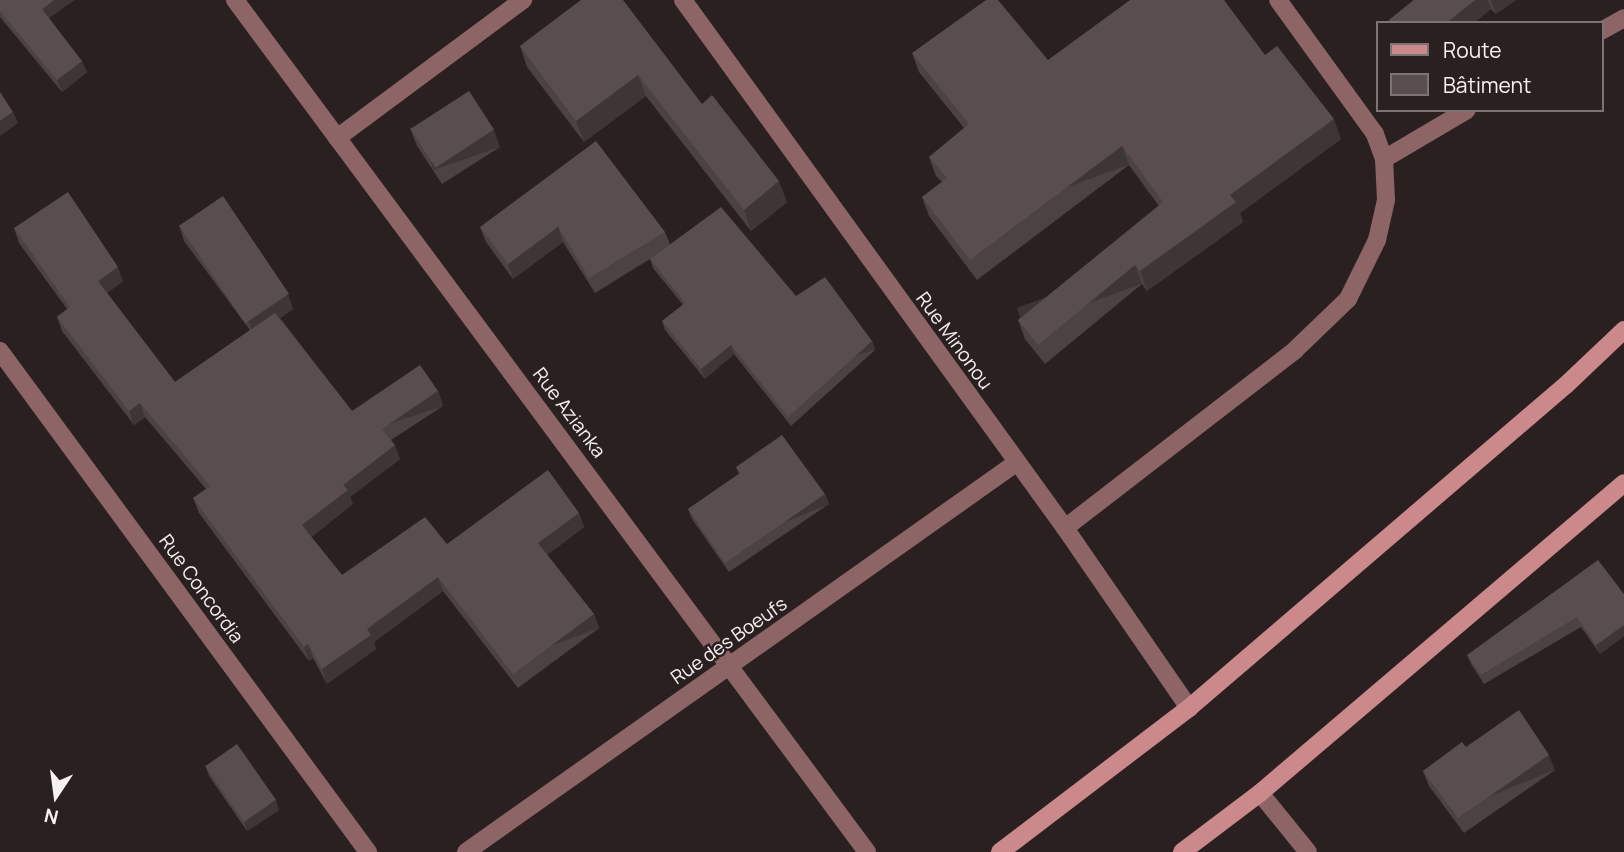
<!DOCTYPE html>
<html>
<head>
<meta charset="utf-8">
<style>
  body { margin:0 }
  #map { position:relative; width:1624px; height:852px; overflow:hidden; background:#2a2020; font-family:Manrope,sans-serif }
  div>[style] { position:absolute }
  .street>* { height:18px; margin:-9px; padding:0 9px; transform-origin:9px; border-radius:9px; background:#8d6566 }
  .secondary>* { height:18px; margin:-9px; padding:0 9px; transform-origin:9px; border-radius:9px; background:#cb898c }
  .wall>* { inset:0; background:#4d4242 }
  .shaded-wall>* { inset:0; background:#3e3636; transform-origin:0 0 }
  .building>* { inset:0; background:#594d4d; transform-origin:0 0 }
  span { translate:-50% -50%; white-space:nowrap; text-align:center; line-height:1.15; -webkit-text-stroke:5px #2a2020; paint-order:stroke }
  .street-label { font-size:19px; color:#f8f1f1 }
  .legend { position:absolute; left:1376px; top:21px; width:228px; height:91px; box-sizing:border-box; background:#2a2020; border:2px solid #7c7474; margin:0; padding:9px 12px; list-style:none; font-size:21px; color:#f8f1f1 }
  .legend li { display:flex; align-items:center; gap:14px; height:35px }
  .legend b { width:35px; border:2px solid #7c7474 }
  .north { position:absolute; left:21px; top:761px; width:70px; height:70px; -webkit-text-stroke:5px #2a2020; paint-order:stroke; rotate:193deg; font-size:19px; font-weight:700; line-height:28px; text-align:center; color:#f8f1f1 }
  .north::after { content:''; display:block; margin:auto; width:24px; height:32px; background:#f8f1f1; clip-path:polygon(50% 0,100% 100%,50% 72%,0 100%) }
</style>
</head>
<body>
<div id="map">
  <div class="street">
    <i style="left:235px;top:0;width:1061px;rotate:53.43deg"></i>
    <i style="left:683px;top:0;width:652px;rotate:54.11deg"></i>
    <i style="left:1065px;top:528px;width:219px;rotate:55.4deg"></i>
    <i style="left:1601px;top:31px;width:26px;rotate:-29deg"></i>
    <i style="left:337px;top:138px;width:232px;rotate:-36.6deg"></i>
    <i style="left:1384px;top:159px;width:96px;rotate:-30.6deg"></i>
    <i style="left:0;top:351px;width:622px;rotate:53.7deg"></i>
    <i style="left:1065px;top:528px;width:291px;rotate:-37.7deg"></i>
    <i style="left:1295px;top:350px;width:74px;rotate:-43.9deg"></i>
    <i style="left:1348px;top:299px;width:66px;rotate:-63.8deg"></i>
    <i style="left:1377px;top:240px;width:41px;rotate:-77.3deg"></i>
    <i style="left:1386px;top:200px;width:41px;rotate:-92.8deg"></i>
    <i style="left:1384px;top:159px;width:27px;rotate:-110deg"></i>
    <i style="left:1375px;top:134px;width:165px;rotate:-125.9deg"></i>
    <i style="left:1260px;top:793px;width:76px;rotate:50.9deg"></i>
    <i style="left:466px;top:852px;width:674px;rotate:-35.27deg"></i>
  </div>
  <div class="secondary">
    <i style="left:1000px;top:852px;width:238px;rotate:-37.3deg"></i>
    <i style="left:1189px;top:708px;width:496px;rotate:-40.6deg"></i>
    <i style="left:1566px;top:385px;width:80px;rotate:-43.5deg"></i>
    <i style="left:1182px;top:852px;width:98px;rotate:-37.1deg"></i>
    <i style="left:1260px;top:793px;width:478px;rotate:-40.4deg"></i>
  </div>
  <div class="wall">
    <i style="clip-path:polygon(0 0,74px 0,49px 18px,87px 72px,62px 92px,0 17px)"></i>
    <i style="clip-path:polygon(581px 0,702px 104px,787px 202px,751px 231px,646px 96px,584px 142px,527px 67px,520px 46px)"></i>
    <i style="clip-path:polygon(1414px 0,1516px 0,1496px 14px,1491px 9px,1474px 23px,1390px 23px,1389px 20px)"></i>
    <i style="clip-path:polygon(912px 53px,1048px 60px,1265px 55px,1341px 139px,1240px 213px,1243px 222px,1147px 291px,1142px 284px,1045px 364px,1025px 339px,1018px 320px,1159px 206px,1129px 165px,977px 280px,929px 216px,922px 197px,942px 182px,936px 176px,929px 157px,964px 128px,919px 72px)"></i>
    <i style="clip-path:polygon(410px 128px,500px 147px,442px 184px,417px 146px)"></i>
    <i style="clip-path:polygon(179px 225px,293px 309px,280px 318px,352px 411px,438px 391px,443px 406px,391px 440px,400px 459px,350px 497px,353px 504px,311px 537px,342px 575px,447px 544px,579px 513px,584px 527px,547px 555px,594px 614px,599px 628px,518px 688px,443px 591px,374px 642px,376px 649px,327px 684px,313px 658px,309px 661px,199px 513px,193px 498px,206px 489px,145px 417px,134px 425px,62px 331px,57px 317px,67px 309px,19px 243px,14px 228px,123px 281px,107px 293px,175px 382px,250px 330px,184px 241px)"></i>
    <i style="clip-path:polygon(480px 227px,665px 232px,670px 244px,796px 296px,872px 341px,875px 350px,791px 426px,734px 354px,705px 379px,665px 330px,662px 321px,683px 305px,653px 268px,650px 259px,595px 293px,563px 242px,513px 279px,486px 242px)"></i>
    <i style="clip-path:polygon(736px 467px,825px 494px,829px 504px,729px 572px,692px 519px,688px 509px,739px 474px)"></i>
    <i style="clip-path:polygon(1624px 594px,1624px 636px,1600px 654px,1581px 627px,1484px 684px,1471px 664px,1467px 655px)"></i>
    <i style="clip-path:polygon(1466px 747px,1555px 770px,1464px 833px,1429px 786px,1423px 771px)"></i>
    <i style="clip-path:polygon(206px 767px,279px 810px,247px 831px,209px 776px)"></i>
  </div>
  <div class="shaded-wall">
    <i style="clip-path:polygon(54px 0,74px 0,46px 20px,42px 9px)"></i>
    <i style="clip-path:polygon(1475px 0,1488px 0,1491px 9px,1474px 23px,1446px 23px)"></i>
    <i style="clip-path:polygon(1491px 0,1516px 0,1496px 14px)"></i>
    <i style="clip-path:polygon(82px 61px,87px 72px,62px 92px,57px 80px)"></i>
    <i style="clip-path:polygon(638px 75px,646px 96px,584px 142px,576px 121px)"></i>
    <i style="clip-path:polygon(13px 112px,18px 123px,0 136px,0 121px)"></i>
    <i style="clip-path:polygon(1334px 119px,1341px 139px,1240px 213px,1243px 222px,1147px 291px,1140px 271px,1230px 195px)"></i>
    <i style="left:494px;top:130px;width:18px;height:70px;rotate:71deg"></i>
    <i style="left:1122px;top:146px;width:20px;height:190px;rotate:70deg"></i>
    <i style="clip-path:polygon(779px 181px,787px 202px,751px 231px,744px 210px)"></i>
    <i style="clip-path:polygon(558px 227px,563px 242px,513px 279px,508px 264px)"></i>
    <i style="left:1135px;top:265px;width:20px;height:126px;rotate:70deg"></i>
    <i style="clip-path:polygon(118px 267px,123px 281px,104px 295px,98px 281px)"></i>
    <i style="clip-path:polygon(288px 294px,293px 309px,254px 335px,248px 320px)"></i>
    <i style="left:872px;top:341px;width:9px;height:113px;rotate:72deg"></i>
    <i style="clip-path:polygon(731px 345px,734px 354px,705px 379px,701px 369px)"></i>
    <i style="left:438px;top:391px;width:16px;height:68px;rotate:72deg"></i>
    <i style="clip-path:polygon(140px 403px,145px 417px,134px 425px,129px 411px)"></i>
    <i style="clip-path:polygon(395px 445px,400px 459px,350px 497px,353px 504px,308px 540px,302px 525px,343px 485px)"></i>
    <i style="left:825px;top:494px;width:11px;height:121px;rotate:68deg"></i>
    <i style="clip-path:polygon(579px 513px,584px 527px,543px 558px,538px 543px)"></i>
    <i style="clip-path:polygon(438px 577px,443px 591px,374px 642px,376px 649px,327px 684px,322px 669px,367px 629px)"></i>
    <i style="left:594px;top:614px;width:15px;height:101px;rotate:70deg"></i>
    <i style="clip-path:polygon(1624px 625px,1624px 636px,1600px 654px,1596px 645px)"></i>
    <i style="clip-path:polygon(308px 644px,313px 658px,309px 661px,304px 647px)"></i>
    <i style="left:1549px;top:755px;width:16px;height:111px;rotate:68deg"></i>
    <i style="clip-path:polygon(276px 800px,279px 810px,247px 831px,244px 822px)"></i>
  </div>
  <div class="building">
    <i style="clip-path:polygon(0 0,54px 0,42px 9px,82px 61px,57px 80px,0 11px)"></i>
    <i style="clip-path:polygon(581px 0,623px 0,702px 104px,712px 95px,779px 181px,744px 210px,638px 75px,576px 121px,520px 46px)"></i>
    <i style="clip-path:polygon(986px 0,998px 0,1048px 60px,1130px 0,1224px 0,1265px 55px,1277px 46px,1334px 119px,1230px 195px,1236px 202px,1140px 271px,1135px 265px,1038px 345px,1018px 320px,1163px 202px,1122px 146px,970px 260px,922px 197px,947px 178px,929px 157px,969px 124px,912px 53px)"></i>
    <i style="clip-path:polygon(1414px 0,1475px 0,1446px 23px,1391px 23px,1389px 20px)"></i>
    <i style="left:469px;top:91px;width:46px;height:70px;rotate:57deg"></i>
    <i style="clip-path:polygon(0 92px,13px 112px,0 121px)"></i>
    <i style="clip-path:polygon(596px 141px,665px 232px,589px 278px,558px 227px,508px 264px,480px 227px)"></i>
    <i style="clip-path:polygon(68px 192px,118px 267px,98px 281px,175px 382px,275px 313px,352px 411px,420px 365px,438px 391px,382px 429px,395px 445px,343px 485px,348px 490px,302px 525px,342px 575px,425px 517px,447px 544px,548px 470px,579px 513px,538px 543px,594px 614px,513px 674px,438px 577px,367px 629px,371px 635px,322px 669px,308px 644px,304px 647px,193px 498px,210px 486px,140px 403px,129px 411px,57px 317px,70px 307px,14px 228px)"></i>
    <i style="left:223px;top:196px;width:118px;height:53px;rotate:56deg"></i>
    <i style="clip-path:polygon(721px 207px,796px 296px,825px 277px,872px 341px,788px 417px,731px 345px,701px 369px,662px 321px,685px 303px,650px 259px)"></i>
    <i style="clip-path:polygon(782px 435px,825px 494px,725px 563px,688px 509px,740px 473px,736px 467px)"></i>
    <i style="clip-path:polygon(1598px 560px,1624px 594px,1624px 625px,1596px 645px,1577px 617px,1481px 675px,1467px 655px)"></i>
    <i style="clip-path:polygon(1519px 710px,1549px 755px,1458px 818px,1423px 771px,1462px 742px,1466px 747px)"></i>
    <i style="left:237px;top:744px;width:68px;height:39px;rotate:55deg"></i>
  </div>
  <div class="street-label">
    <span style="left:954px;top:341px;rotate:54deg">Rue Minonou</span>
    <span style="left:569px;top:413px;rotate:53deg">Rue Azianka</span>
    <span style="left:201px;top:589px;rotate:54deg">Rue Concordia</span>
    <span style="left:729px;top:641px;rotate:-35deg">Rue des Boeufs</span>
  </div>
  <ul class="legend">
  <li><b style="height:9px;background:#cb898c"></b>Route</li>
  <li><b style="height:19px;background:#594d4d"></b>Bâtiment</li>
  </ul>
  <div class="north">N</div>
</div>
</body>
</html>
